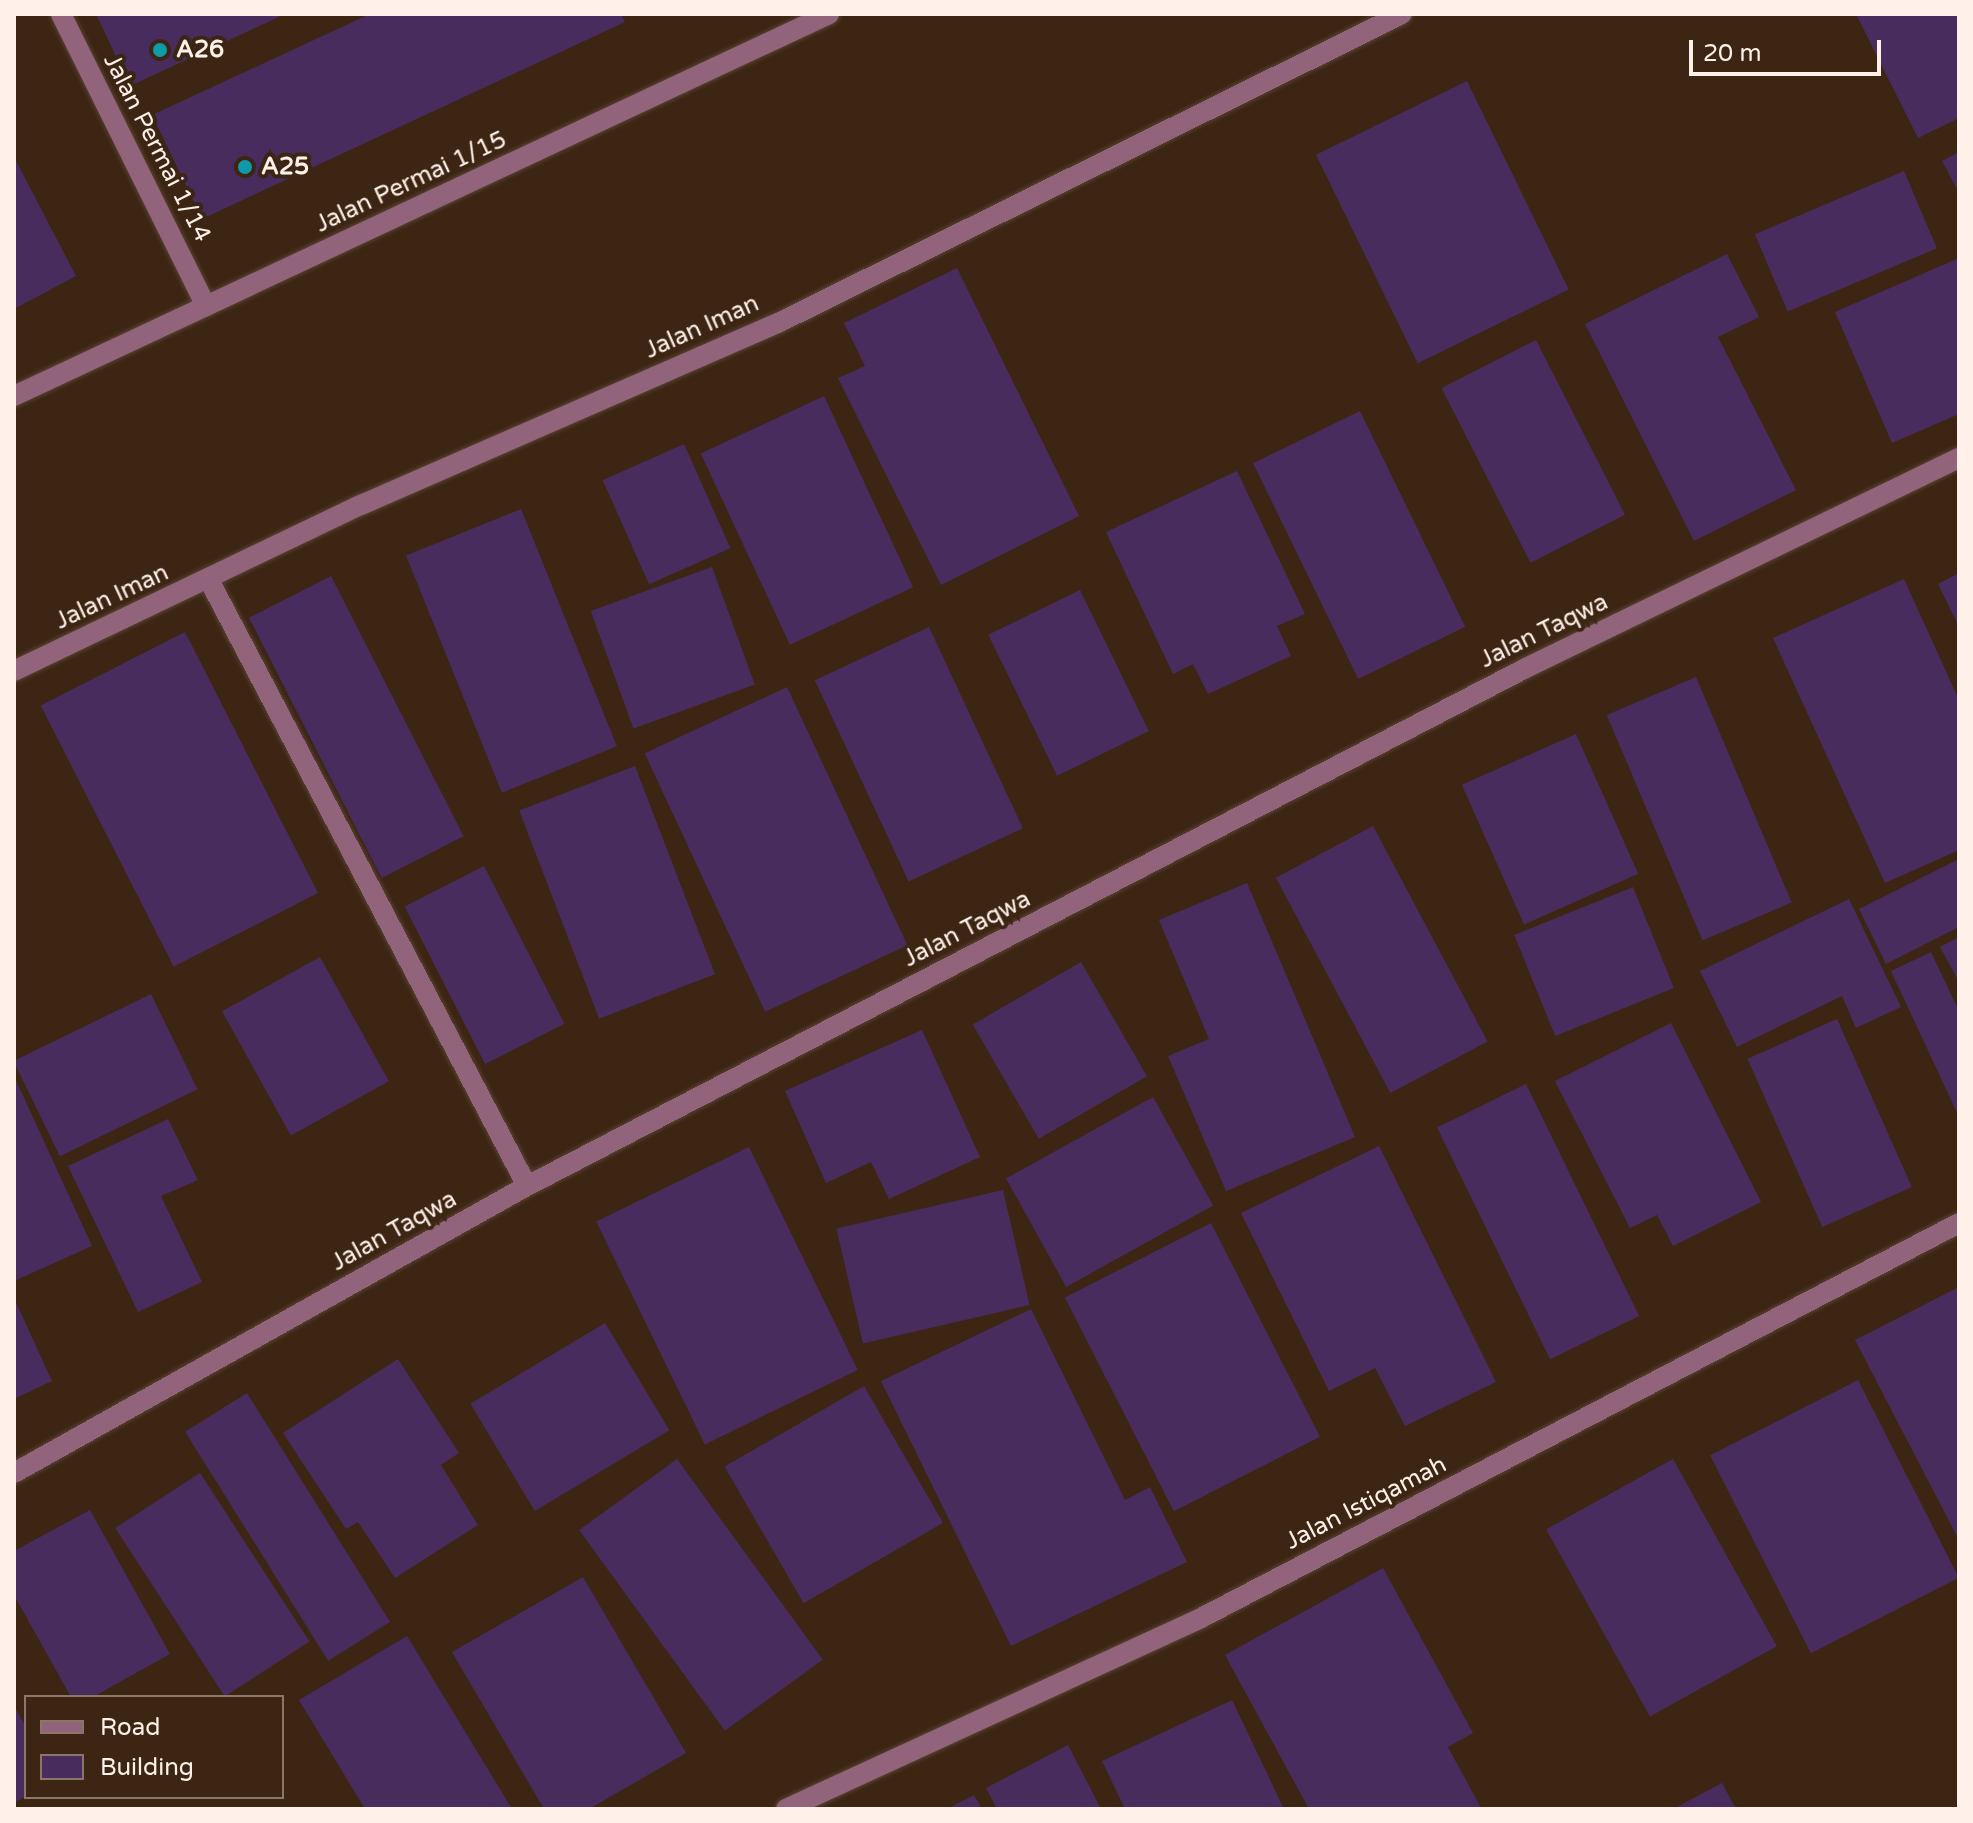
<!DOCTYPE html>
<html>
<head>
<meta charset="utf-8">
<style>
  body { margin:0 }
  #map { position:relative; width:1973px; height:1823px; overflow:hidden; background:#3d2514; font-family:"Varela Round",sans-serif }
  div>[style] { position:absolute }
  .building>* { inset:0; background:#482c5e; transform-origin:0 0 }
  .roads { filter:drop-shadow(0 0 2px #584232) drop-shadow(0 0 2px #584232) }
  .service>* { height:20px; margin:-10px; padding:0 10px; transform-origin:10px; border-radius:10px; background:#92647b }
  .minor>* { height:20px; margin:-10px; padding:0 10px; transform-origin:10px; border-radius:10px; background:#92647b }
  .dots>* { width:22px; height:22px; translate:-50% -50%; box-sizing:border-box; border:4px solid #3d2514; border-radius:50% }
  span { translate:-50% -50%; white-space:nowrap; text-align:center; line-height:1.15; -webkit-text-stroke:8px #3d2514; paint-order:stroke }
  .poi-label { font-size:24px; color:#fff1e9; font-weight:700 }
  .left { translate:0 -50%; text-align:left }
  .street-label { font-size:24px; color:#fff1e9 }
  .frame { position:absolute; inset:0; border:16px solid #fff1e9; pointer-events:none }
  .legend { position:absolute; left:24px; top:1695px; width:260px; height:104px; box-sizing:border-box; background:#3d2514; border:2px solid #8b7769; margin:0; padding:10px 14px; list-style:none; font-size:24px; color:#fff1e9 }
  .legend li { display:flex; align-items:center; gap:16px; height:40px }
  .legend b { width:40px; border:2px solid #8b7769 }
  .scale { position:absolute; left:1689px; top:40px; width:192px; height:36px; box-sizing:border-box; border:4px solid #fff1e9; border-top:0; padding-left:10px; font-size:24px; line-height:28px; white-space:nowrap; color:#fff1e9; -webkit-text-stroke:6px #3d2514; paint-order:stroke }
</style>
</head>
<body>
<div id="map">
  <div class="building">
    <i style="clip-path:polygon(96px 14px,285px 14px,130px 86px)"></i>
    <i style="clip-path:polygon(370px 14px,621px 14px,625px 22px,202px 219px,152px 115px)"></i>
    <i style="clip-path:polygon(1856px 14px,1959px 14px,1959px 118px,1918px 138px)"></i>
    <i style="left:1467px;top:81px;width:232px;height:168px;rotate:64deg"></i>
    <i style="clip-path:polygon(1959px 152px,1959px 193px,1942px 161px)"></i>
    <i style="clip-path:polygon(14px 157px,76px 276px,14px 309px)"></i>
    <i style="left:1904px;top:171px;width:84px;height:162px;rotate:67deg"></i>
    <i style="clip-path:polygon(1727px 254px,1759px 317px,1718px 337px,1796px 490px,1694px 541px,1585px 324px)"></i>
    <i style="clip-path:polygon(1959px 258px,1959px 414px,1892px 443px,1835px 312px)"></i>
    <i style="clip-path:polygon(957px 268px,1079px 516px,941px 585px,838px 378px,865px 366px,844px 323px)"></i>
    <i style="left:1536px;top:340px;width:196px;height:106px;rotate:63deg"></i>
    <i style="left:824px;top:396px;width:211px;height:136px;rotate:65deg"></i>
    <i style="left:1360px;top:411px;width:240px;height:119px;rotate:64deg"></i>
    <i style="left:684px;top:444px;width:114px;height:89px;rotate:66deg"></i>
    <i style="clip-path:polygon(1237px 471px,1305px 614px,1277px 626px,1291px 656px,1208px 694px,1193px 664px,1173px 674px,1106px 532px)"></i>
    <i style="left:521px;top:509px;width:256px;height:124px;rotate:68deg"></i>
    <i style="left:712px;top:567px;width:125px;height:129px;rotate:70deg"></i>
    <i style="clip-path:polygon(1959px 573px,1959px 627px,1938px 584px)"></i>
    <i style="left:331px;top:576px;width:292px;height:92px;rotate:63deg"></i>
    <i style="clip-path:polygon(1904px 579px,1959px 700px,1959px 850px,1885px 883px,1773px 638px)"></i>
    <i style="left:1080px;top:590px;width:157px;height:102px;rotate:64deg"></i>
    <i style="left:929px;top:627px;width:222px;height:126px;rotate:65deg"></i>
    <i style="left:185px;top:632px;width:293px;height:162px;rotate:63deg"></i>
    <i style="left:1696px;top:677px;width:245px;height:97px;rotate:67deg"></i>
    <i style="left:787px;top:687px;width:285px;height:157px;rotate:65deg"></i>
    <i style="left:1576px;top:734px;width:153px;height:125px;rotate:66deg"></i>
    <i style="left:635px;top:766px;width:223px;height:124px;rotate:69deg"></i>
    <i style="left:1373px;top:826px;width:244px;height:110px;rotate:62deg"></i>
    <i style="clip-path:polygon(1959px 859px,1959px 927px,1886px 964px,1859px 909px)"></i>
    <i style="left:484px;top:866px;width:177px;height:89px;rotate:63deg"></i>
    <i style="clip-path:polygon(1247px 883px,1355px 1137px,1226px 1191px,1168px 1056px,1209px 1039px,1159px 920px)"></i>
    <i style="left:1633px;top:887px;width:109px;height:128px;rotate:68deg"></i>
    <i style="clip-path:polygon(1849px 899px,1901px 1007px,1856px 1028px,1842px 996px,1737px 1047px,1700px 971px)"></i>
    <i style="clip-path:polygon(1959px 937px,1959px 982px,1940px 947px)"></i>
    <i style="clip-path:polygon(1931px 952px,1959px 1011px,1959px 1117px,1891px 971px)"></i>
    <i style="left:320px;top:957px;width:142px;height:112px;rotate:61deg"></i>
    <i style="left:1081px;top:962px;width:132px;height:125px;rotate:60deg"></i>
    <i style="left:151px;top:994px;width:106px;height:153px;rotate:64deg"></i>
    <i style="left:1837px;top:1019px;width:184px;height:98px;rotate:66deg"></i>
    <i style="clip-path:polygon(1671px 1023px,1761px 1202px,1673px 1246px,1657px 1215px,1630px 1228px,1555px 1081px)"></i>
    <i style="clip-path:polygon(922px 1030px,980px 1157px,889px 1199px,871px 1162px,826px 1183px,785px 1091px)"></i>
    <i style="clip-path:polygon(14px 1076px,92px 1246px,14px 1281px)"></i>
    <i style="left:1526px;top:1084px;width:258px;height:99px;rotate:64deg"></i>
    <i style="left:1153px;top:1097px;width:124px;height:168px;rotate:61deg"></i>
    <i style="clip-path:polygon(168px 1119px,198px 1180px,161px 1196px,202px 1282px,138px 1312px,68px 1166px)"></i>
    <i style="clip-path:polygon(1379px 1146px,1496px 1382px,1405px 1426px,1375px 1368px,1329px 1391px,1241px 1213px)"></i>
    <i style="left:749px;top:1147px;width:248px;height:170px;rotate:64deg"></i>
    <i style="left:1003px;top:1190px;width:118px;height:171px;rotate:77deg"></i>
    <i style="left:1211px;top:1223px;width:240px;height:164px;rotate:63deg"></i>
    <i style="clip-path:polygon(1959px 1287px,1959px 1540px,1855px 1340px)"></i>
    <i style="clip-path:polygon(14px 1298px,52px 1381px,14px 1399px)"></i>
    <i style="clip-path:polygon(1031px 1309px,1125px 1500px,1150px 1487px,1187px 1562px,1011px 1646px,881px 1381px)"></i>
    <i style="left:605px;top:1323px;width:125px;height:157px;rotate:59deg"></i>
    <i style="clip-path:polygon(398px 1359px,459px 1453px,441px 1465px,478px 1525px,395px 1578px,358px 1522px,346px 1529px,283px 1433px)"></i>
    <i style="left:1858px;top:1380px;width:222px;height:166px;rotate:63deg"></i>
    <i style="left:864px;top:1386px;width:158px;height:161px;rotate:60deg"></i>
    <i style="left:247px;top:1393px;width:270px;height:73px;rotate:58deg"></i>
    <i style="left:677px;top:1459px;width:248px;height:121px;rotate:54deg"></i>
    <i style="left:1673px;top:1459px;width:214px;height:145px;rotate:61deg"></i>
    <i style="left:200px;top:1473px;width:201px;height:101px;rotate:57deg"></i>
    <i style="clip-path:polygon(90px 1510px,170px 1654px,93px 1697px,71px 1697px,14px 1595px,14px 1551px)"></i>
    <i style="clip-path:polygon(1383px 1568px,1473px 1733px,1448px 1747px,1480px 1806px,1475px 1809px,1309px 1809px,1225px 1655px)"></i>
    <i style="clip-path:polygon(583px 1577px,686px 1753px,589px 1809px,544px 1809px,452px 1652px)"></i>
    <i style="clip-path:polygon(407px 1636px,512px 1809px,365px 1809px,299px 1700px)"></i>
    <i style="clip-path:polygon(1232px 1700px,1284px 1809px,1125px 1809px,1102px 1761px)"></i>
    <i style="clip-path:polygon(14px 1706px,26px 1727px,26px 1796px,14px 1803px)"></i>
    <i style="clip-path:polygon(1068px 1745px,1101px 1809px,997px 1809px,986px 1788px)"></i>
    <i style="clip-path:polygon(1722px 1783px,1736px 1809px,1673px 1809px)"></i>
    <i style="clip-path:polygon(974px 1795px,982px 1809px,947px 1809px)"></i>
  </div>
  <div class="roads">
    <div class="service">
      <i style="left:61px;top:14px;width:326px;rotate:63.6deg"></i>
      <i style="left:14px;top:396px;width:900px;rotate:-25.11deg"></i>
      <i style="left:209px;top:580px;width:684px;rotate:62.31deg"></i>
    </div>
    <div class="minor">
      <i style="left:14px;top:671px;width:385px;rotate:-25.6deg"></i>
      <i style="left:361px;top:505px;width:455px;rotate:-23.6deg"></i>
      <i style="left:778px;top:323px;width:696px;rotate:-26.34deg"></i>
      <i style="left:14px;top:1473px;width:588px;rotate:-29.23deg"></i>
      <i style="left:527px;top:1186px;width:1123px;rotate:-27.41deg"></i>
      <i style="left:1524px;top:669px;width:483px;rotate:-25.9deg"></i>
      <i style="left:786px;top:1809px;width:457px;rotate:-24.7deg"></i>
      <i style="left:1201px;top:1618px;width:855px;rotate:-27.52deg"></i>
    </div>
  </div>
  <div class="dots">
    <i style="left:160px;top:50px;background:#0f9aa8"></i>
    <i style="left:245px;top:167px;background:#0f9aa8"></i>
  </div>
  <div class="poi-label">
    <span class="left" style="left:176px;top:50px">A26</span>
    <span class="left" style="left:261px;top:167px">A25</span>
  </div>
  <div class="street-label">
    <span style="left:157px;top:148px;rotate:63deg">Jalan Permai 1/14</span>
    <span style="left:411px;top:182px;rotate:-25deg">Jalan Permai 1/15</span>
    <span style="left:702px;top:327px;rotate:-24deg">Jalan Iman</span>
    <span style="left:112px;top:597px;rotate:-25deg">Jalan Iman</span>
    <span style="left:1544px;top:631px;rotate:-26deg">Jalan Taqwa</span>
    <span style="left:967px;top:929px;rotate:-27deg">Jalan Taqwa</span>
    <span style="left:394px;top:1231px;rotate:-29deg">Jalan Taqwa</span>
    <span style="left:1366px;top:1503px;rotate:-27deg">Jalan Istiqamah</span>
  </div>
  <div class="frame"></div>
  <ul class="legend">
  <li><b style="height:10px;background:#92647b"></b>Road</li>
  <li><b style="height:22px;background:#482c5e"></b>Building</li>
  </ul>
  <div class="scale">20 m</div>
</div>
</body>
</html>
